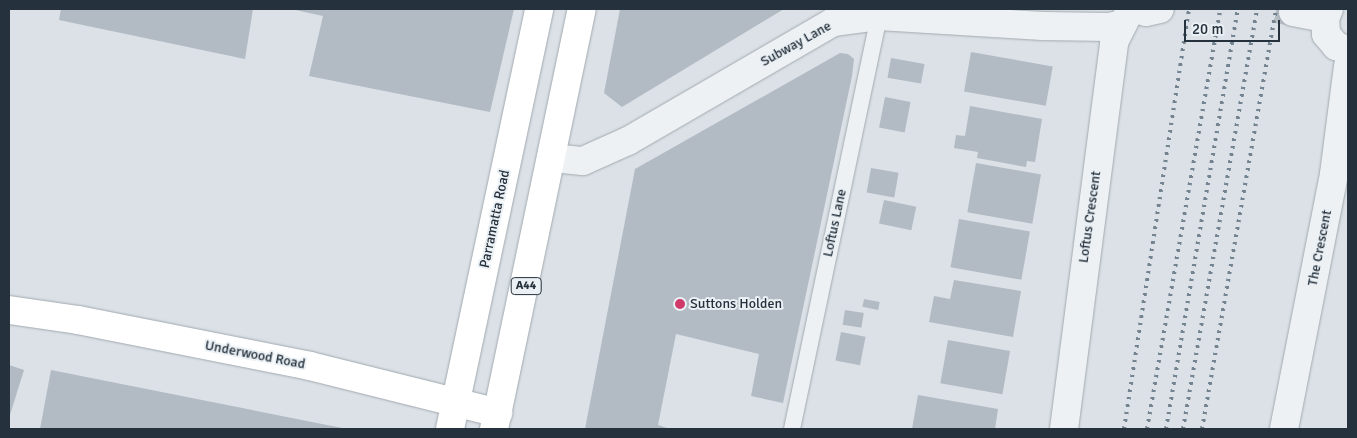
<!DOCTYPE html>
<html>
<head>
<meta charset="utf-8">
<style>
  body { margin:0 }
  #map { position:relative; width:1357px; height:438px; overflow:hidden; background:#dbe1e6; font-family:Signika,sans-serif }
  div>[style] { position:absolute }
  .building>* { inset:0; background:#b2bbc3; transform-origin:0 0 }
  .tertiary-tunnel>* { height:28px; margin-top:-14px; transform-origin:0; background:repeating-linear-gradient(90deg,#b7bec4 0 28px,transparent 0 42px) }
  .roads { filter:drop-shadow(0 0 1px #a1a9b0) drop-shadow(0 0 1px #a1a9b0) }
  .service>* { height:16px; margin:-8px; padding:0 8px; transform-origin:8px; border-radius:8px; background:#eef1f4 }
  .tertiary>* { height:28px; margin:-14px; padding:0 14px; transform-origin:14px; border-radius:14px; background:#eef1f4 }
  .secondary>* { height:28px; margin:-14px; padding:0 14px; transform-origin:14px; border-radius:14px; background:#fff }
  .trunk>* { height:28px; margin:-14px; padding:0 14px; transform-origin:14px; border-radius:14px; background:#fff }
  .rail>* { height:4px; margin-top:-2px; transform-origin:0; background:repeating-linear-gradient(90deg,#748390 0 2.5px,transparent 0 7.5px) }
  .dots>* { width:14px; height:14px; translate:-50% -50%; box-sizing:border-box; border:2px solid #eaf0f4; border-radius:50% }
  span { translate:-50% -50%; white-space:nowrap; text-align:center; line-height:1.15; -webkit-text-stroke:4px #eaf0f4; paint-order:stroke }
  .shield-label span { padding:1px 4px; background:#eaf0f4; border:1px solid; border-radius:4px; -webkit-text-stroke-width:0 }
  .shield-label { font-size:12px; color:#25313c; font-weight:700 }
  .street-label { font-size:14px; color:#25313c }
  .poi-label { font-size:14px; color:#25313c }
  .left { translate:0 -50%; text-align:left }
  .frame { position:absolute; inset:0; border:10px solid #25313c; pointer-events:none }
  .scale { position:absolute; left:1184px; top:20px; width:96px; height:22px; box-sizing:border-box; border:2px solid #25313c; border-top:0; padding-left:6px; font-size:15px; line-height:18px; white-space:nowrap; color:#25313c; -webkit-text-stroke:4px #eaf0f4; paint-order:stroke }
</style>
</head>
<body>
<div id="map">
  <div class="building">
    <i style="clip-path:polygon(61px 9px,253px 9px,245px 59px,59px 20px)"></i>
    <i style="clip-path:polygon(291px 9px,514px 9px,490px 112px,309px 76px,323px 16px)"></i>
    <i style="clip-path:polygon(620px 9px,784px 9px,622px 107px,604px 93px)"></i>
    <i style="left:971px;top:52px;width:83px;height:40px;rotate:10deg"></i>
    <i style="clip-path:polygon(840px 53px,848px 54px,854px 59px,852px 76px,783px 403px,751px 396px,759px 354px,676px 334px,658px 425px,670px 429px,585px 429px,635px 169px)"></i>
    <i style="left:891px;top:58px;width:34px;height:20px;rotate:10deg"></i>
    <i style="left:885px;top:97px;width:26px;height:31px;rotate:11deg"></i>
    <i style="clip-path:polygon(970px 106px,1042px 119px,1035px 162px,1027px 161px,1026px 167px,977px 158px,978px 152px,954px 148px,956px 135px,965px 136px)"></i>
    <i style="left:976px;top:163px;width:66px;height:50px;rotate:10deg"></i>
    <i style="left:871px;top:168px;width:28px;height:25px;rotate:10deg"></i>
    <i style="left:884px;top:200px;width:33px;height:24px;rotate:12deg"></i>
    <i style="left:959px;top:219px;width:72px;height:49px;rotate:10deg"></i>
    <i style="clip-path:polygon(954px 280px,1021px 291px,1013px 337px,929px 322px,934px 296px,950px 299px)"></i>
    <i style="left:864px;top:299px;width:16px;height:8px;rotate:11deg"></i>
    <i style="left:845px;top:310px;width:19px;height:15px;rotate:9deg"></i>
    <i style="left:841px;top:332px;width:25px;height:29px;rotate:11deg"></i>
    <i style="left:948px;top:340px;width:63px;height:44px;rotate:10deg"></i>
    <i style="clip-path:polygon(9px 365px,24px 370px,9px 418px)"></i>
    <i style="clip-path:polygon(51px 370px,342px 428px,342px 429px,40px 429px)"></i>
    <i style="clip-path:polygon(918px 395px,998px 409px,995px 429px,912px 429px)"></i>
  </div>
  <div class="tertiary-tunnel">
    <i style="left:1276px;top:9px;width:17px;rotate:10deg"></i>
  </div>
  <div class="roads">
    <div class="service">
      <i style="left:792px;top:429px;width:422px;rotate:-78.1deg"></i>
    </div>
    <div class="tertiary">
      <i style="left:1135px;top:9px;width:11px;rotate:15deg"></i>
      <i style="left:1146px;top:12px;width:14px;rotate:-12deg"></i>
      <i style="left:1329px;top:9px;width:10px;rotate:114deg"></i>
      <i style="left:1325px;top:18px;width:16px;rotate:86deg"></i>
      <i style="left:1326px;top:34px;width:16px;rotate:50deg"></i>
      <i style="left:1336px;top:46px;width:13px;rotate:18deg"></i>
      <i style="left:1293px;top:12px;width:33px;rotate:11deg"></i>
      <i style="left:553px;top:158px;width:30px;rotate:6deg"></i>
      <i style="left:583px;top:161px;width:49px;rotate:-24deg"></i>
      <i style="left:628px;top:141px;width:237px;rotate:-30.1deg"></i>
      <i style="left:833px;top:22px;width:46px;rotate:-7.4deg"></i>
      <i style="left:879px;top:16px;width:164px;rotate:3.5deg"></i>
      <i style="left:1043px;top:26px;width:66px;rotate:0.9deg"></i>
      <i style="left:1109px;top:27px;width:14px;rotate:-12deg"></i>
      <i style="left:1064px;top:429px;width:390px;rotate:-82.6deg"></i>
      <i style="left:1114px;top:42px;width:34px;rotate:-63deg"></i>
      <i style="left:1284px;top:429px;width:260px;rotate:-78.9deg"></i>
      <i style="left:1334px;top:174px;width:109px;rotate:-82.6deg"></i>
    </div>
    <div class="secondary">
      <i style="left:9px;top:310px;width:70px;rotate:8.2deg"></i>
      <i style="left:78px;top:320px;width:237px;rotate:11.2deg"></i>
      <i style="left:310px;top:366px;width:194px;rotate:14deg"></i>
    </div>
    <div class="trunk">
      <i style="left:450px;top:429px;width:429px;rotate:-78deg"></i>
      <i style="left:494px;top:429px;width:429px;rotate:-78.2deg"></i>
    </div>
  </div>
  <div class="rail">
    <i style="left:1124px;top:429px;width:425px;rotate:-81.2deg"></i>
    <i style="left:1147px;top:429px;width:426px;rotate:-80.1deg"></i>
    <i style="left:1166px;top:429px;width:426px;rotate:-80.3deg"></i>
    <i style="left:1183px;top:429px;width:426px;rotate:-80deg"></i>
    <i style="left:1202px;top:429px;width:426px;rotate:-80deg"></i>
  </div>
  <div class="dots">
    <i style="left:680px;top:304px;background:#d03a6a"></i>
  </div>
  <div class="shield-label">
    <span style="left:526px;top:286px">A44</span>
  </div>
  <div class="street-label">
    <span style="left:796px;top:44px;rotate:-29deg">Subway Lane</span>
    <span style="left:1090px;top:217px;rotate:-82deg">Loftus Crescent</span>
    <span style="left:495px;top:219px;rotate:-78deg">Parramatta Road</span>
    <span style="left:835px;top:223px;rotate:-78deg">Loftus Lane</span>
    <span style="left:1320px;top:248px;rotate:-79deg">The Crescent</span>
    <span style="left:255px;top:355px;rotate:11deg">Underwood Road</span>
  </div>
  <div class="poi-label">
    <span class="left" style="left:690px;top:304px">Suttons Holden</span>
  </div>
  <div class="frame"></div>
  <div class="scale">20 m</div>
</div>
</body>
</html>
